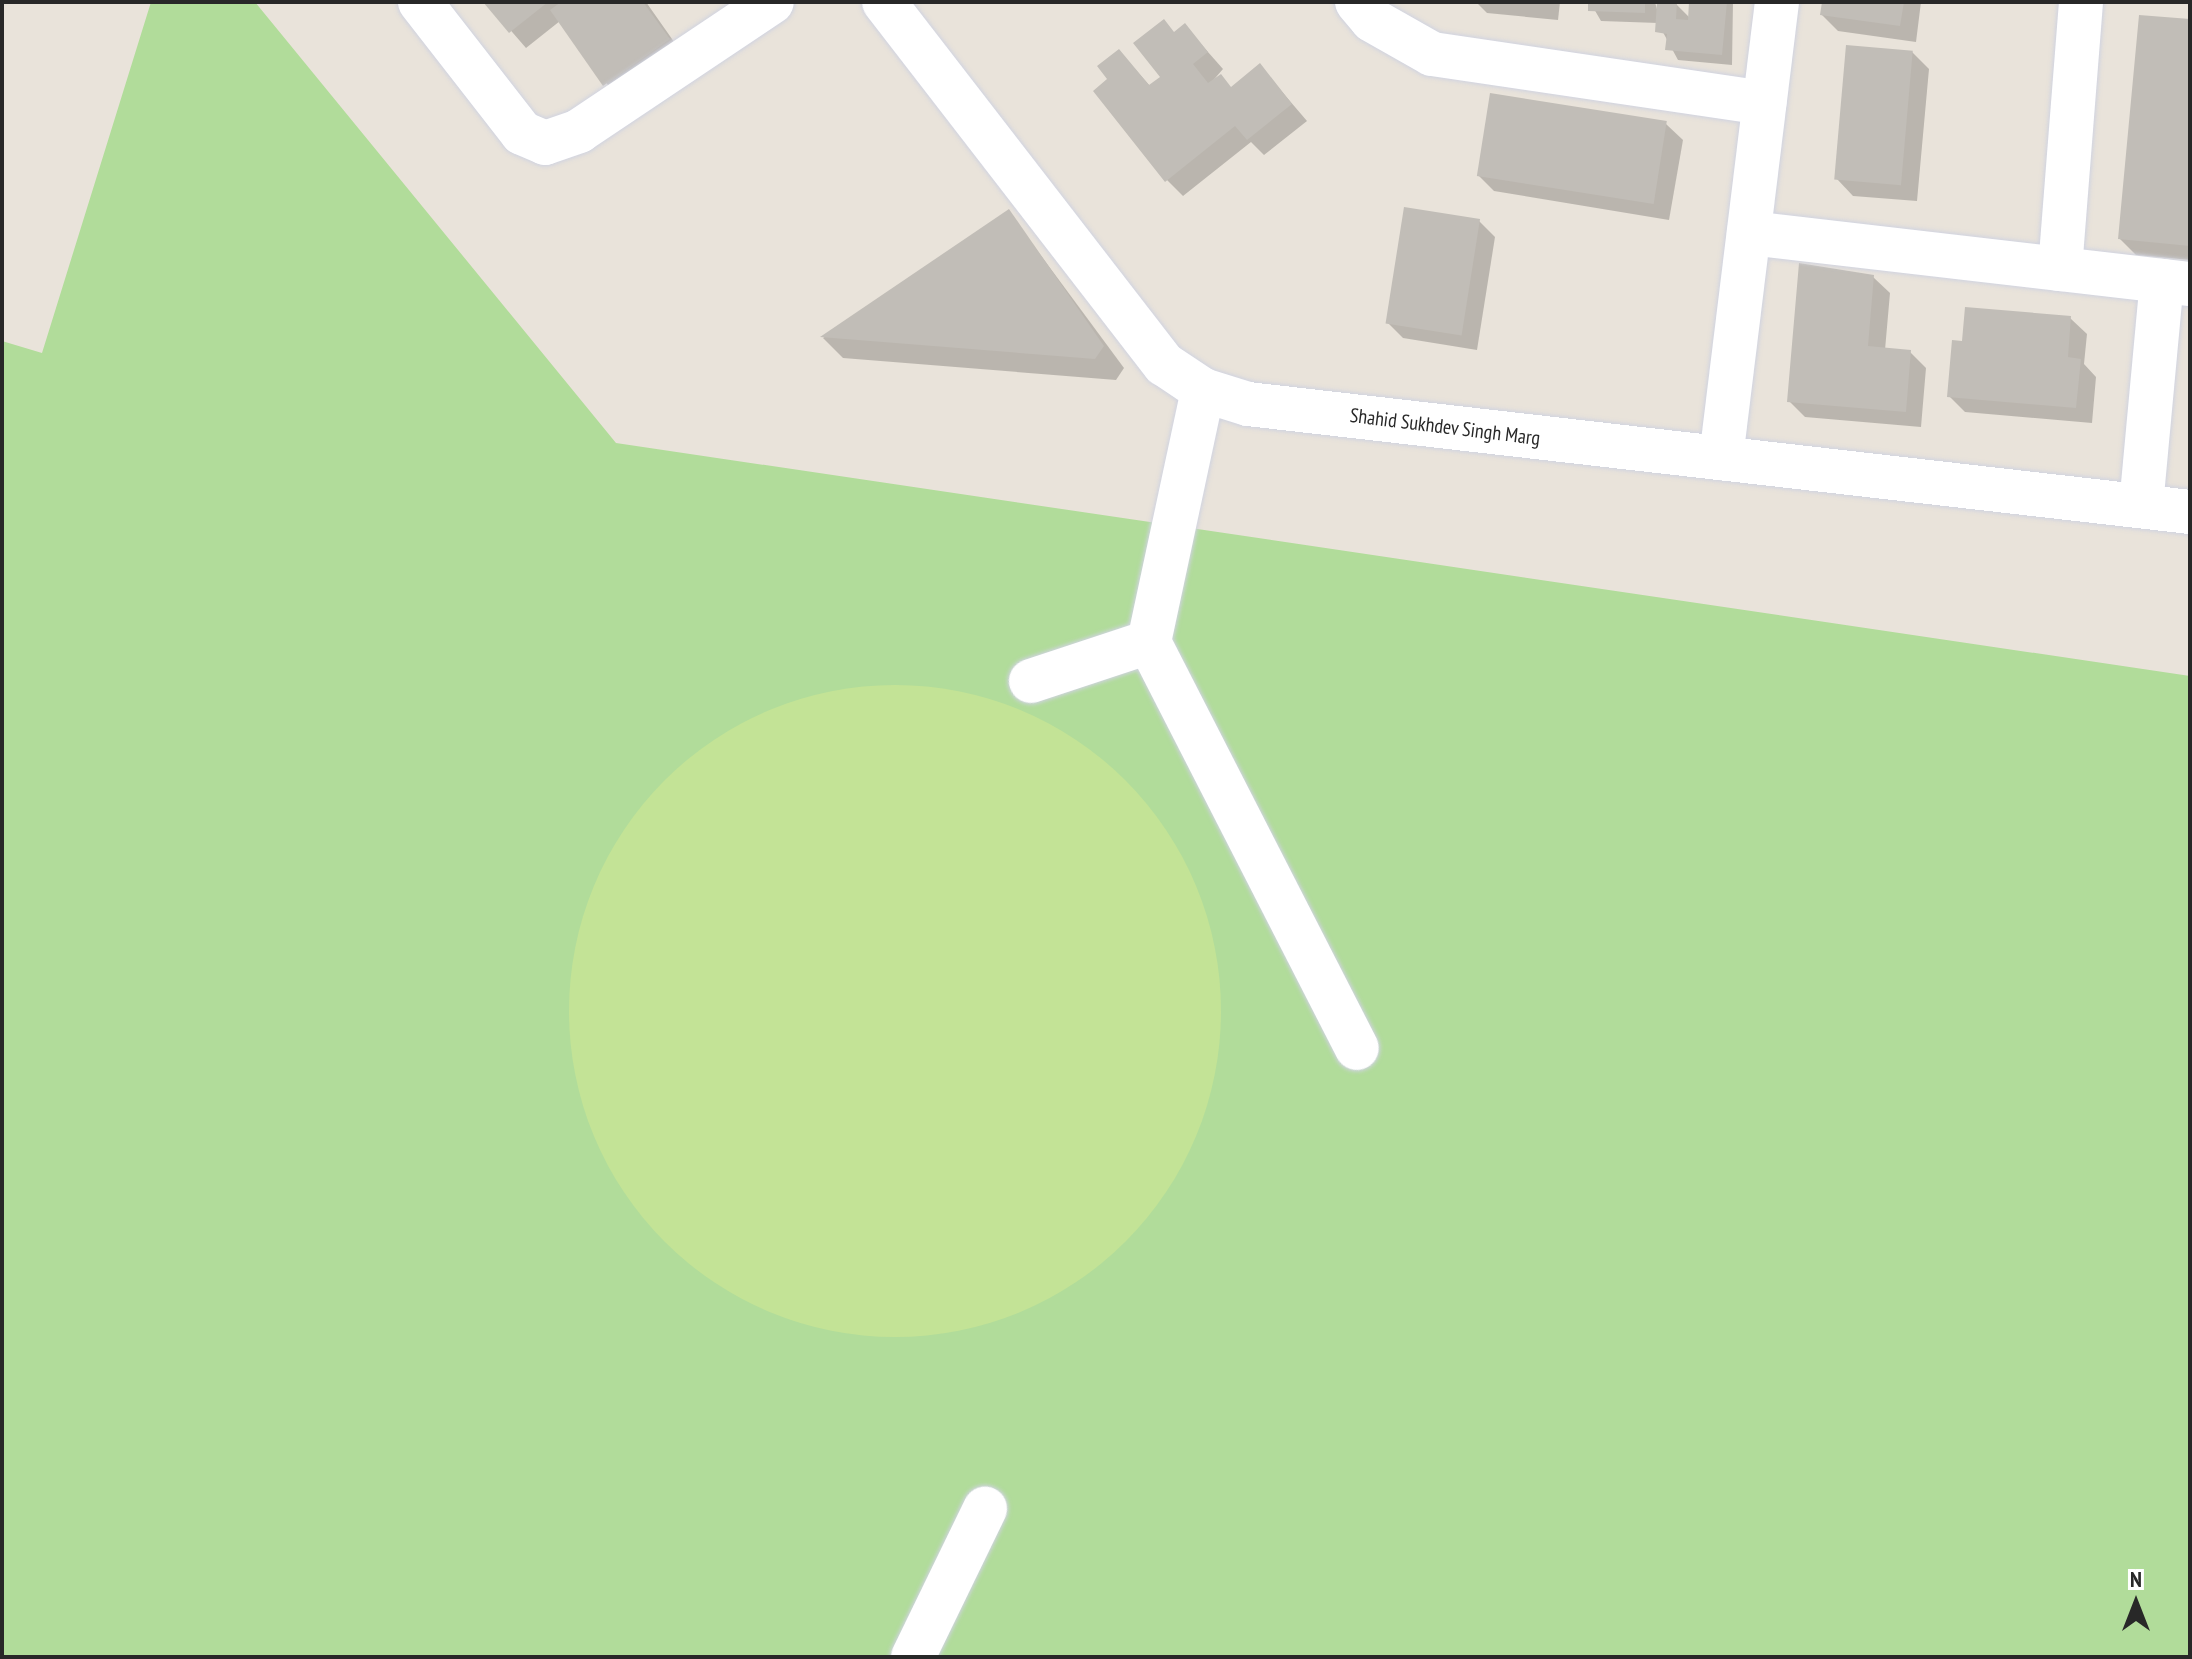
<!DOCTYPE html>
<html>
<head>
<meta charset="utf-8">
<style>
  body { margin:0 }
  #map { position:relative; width:2192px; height:1659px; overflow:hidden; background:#e9e3da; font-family:"PT Sans Narrow",sans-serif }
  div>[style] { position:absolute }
  .green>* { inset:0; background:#b1dc9a }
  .pitch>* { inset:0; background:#c3e396 }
  .round { border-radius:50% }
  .shadow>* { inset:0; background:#0003 }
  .building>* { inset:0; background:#c1bdb7; transform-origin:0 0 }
  .roads { filter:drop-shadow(0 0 2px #d0d3e0) drop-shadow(0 0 2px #d0d3e0) }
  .minor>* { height:44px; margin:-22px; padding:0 22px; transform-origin:22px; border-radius:22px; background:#fff }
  span { translate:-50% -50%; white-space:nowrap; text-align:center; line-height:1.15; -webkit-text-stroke:6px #fff; paint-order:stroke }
  .street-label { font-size:20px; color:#282828 }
  .frame { position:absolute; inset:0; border:4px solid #282828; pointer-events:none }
  .north { position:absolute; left:2096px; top:1563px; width:80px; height:80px; -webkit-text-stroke:6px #fff; paint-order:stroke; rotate:0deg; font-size:22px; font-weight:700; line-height:32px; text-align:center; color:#282828 }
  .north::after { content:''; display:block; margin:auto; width:28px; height:36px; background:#282828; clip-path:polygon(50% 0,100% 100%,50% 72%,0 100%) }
</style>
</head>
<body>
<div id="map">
  <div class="green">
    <i style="clip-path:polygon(151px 2px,255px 2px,616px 443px,2190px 676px,2190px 1657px,2px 1657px,2px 341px,42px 353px)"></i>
  </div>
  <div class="pitch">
    <i class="round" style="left:569px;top:685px;width:652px;height:652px"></i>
  </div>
  <div class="shadow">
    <i style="clip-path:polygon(486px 2px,646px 2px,684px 56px,620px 101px,560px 21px,526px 48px)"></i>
    <i style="clip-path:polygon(1476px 2px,1560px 2px,1558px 20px,1487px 13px)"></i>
    <i style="clip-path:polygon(1590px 2px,1655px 2px,1658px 13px,1676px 4px,1690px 18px,1691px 2px,1733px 2px,1732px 65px,1678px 60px,1658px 23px,1601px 21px)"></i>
    <i style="clip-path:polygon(1824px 2px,1921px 2px,1916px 42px,1838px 31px,1822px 15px)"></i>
    <i style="clip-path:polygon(2190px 21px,2190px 260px,2136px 255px,2120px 239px)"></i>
    <i style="clip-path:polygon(1185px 26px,1223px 69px,1210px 84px,1232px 88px,1260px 66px,1307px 121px,1264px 155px,1251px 142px,1183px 196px,1167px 180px,1119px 51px,1150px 86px,1163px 77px,1175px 34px)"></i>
    <i style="clip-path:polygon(1912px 52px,1929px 69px,1917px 201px,1853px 196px,1837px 179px)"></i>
    <i style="clip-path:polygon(1666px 124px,1683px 140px,1669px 220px,1494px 191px,1478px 175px)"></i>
    <i style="clip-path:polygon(1008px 211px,1124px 368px,1116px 380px,843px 358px,823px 338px)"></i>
    <i style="clip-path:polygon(1479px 221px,1495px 237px,1477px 350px,1403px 338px,1387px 322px)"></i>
    <i style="clip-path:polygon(1873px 277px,1890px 293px,1885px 350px,1910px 352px,1926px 368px,1921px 427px,1805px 417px,1789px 401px)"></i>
    <i style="clip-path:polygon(2070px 318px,2087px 334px,2084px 364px,2096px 377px,2092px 423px,1965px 412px,1949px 396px,1964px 343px)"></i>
  </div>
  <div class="building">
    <i style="clip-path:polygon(483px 2px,548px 2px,509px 33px)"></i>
    <i style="clip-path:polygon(561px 2px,643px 2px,670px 39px,603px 86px,550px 10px)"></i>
    <i style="clip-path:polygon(1588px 2px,1645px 2px,1645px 13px,1588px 11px)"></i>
    <i style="clip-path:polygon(1657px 2px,1677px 2px,1676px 19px,1688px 20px,1689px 2px,1727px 2px,1722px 55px,1665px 50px,1667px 34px,1655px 32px)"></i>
    <i style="clip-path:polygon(1822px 2px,1904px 2px,1900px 26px,1820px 15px)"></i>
    <i style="clip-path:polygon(2139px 15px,2190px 19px,2190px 246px,2118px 239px)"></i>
    <i style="clip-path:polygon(1164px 19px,1174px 32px,1185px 23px,1208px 52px,1193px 64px,1208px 83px,1221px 74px,1231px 87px,1260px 63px,1292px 104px,1247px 140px,1235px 126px,1165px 182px,1093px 91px,1107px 79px,1097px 66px,1119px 49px,1149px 85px,1160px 77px,1133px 43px)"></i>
    <i style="left:1846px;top:45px;width:67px;height:135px;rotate:5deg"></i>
    <i style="left:1490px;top:93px;width:179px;height:84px;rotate:9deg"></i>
    <i style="left:1404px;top:207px;width:77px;height:118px;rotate:9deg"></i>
    <i style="clip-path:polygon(1009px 209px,1104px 346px,1095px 359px,820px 337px)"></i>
    <i style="clip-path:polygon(1799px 263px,1874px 275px,1868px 346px,1911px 350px,1906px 412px,1787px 402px)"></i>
    <i style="clip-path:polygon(1965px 307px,2071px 316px,2068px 357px,2081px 359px,2076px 408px,1947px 397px,1952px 340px,1962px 341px)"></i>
  </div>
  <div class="roads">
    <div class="minor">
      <i style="left:420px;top:2px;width:166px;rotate:52.1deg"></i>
      <i style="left:522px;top:133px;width:25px;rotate:23deg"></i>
      <i style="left:545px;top:143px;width:36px;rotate:-19deg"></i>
      <i style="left:579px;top:131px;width:232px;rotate:-33.8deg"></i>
      <i style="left:884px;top:2px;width:458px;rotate:52.3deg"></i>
      <i style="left:1164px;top:364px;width:47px;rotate:33.7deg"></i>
      <i style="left:1203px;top:390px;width:47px;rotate:17.3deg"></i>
      <i style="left:1248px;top:404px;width:948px;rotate:6.54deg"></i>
      <i style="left:1357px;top:2px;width:23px;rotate:50deg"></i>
      <i style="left:1372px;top:20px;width:69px;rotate:29.5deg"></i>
      <i style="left:1432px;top:54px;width:336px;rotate:8.4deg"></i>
      <i style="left:1749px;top:233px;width:444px;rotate:6.6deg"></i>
      <i style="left:2060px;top:269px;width:268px;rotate:-85.5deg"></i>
      <i style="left:1203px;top:390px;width:258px;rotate:102.1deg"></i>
      <i style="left:1149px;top:642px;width:456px;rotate:62.9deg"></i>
      <i style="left:1721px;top:458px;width:459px;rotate:-83deg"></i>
      <i style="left:2141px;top:506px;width:226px;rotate:-84.7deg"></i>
      <i style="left:1031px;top:681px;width:124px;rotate:-18.3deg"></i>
      <i style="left:913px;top:1657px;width:165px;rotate:-64.1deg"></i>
    </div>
  </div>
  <div class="street-label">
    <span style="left:1445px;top:427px;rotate:7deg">Shahid Sukhdev Singh Marg</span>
  </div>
  <div class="frame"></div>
  <div class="north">N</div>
</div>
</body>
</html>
